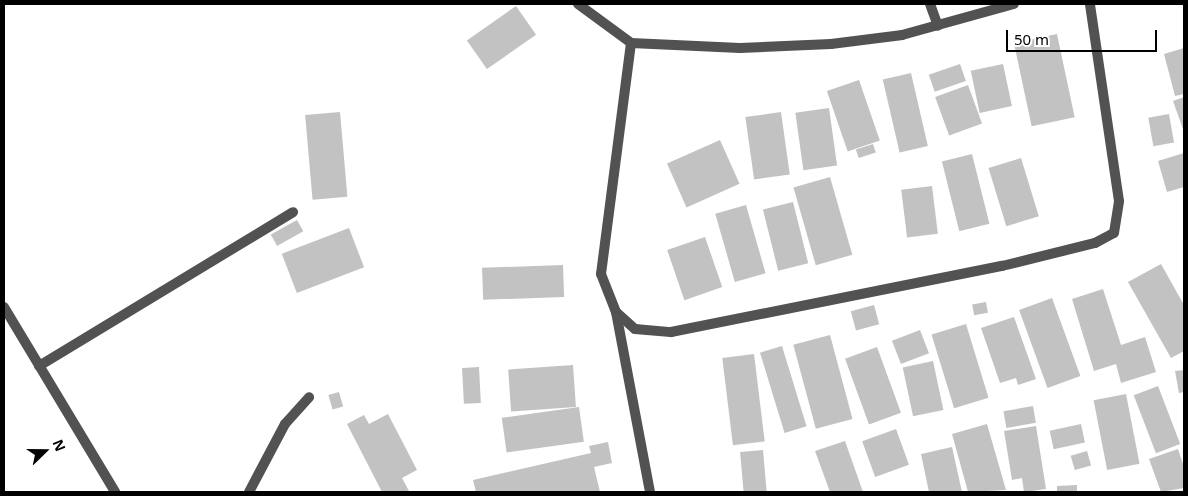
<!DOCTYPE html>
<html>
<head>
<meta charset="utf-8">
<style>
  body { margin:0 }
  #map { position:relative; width:1188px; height:496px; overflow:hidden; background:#fff; font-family:"Noto Sans",sans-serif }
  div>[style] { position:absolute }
  .building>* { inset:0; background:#c2c2c2; transform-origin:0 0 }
  .minor>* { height:10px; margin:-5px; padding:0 5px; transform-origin:5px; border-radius:5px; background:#525252 }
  span { translate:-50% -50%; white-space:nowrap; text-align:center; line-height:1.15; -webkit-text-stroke:4.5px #fff; paint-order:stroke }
  .frame { position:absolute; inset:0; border:5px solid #000; pointer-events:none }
  .north { position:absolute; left:20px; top:426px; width:50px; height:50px; -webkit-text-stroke:4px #fff; paint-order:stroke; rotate:68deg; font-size:14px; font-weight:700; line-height:20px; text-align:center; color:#000 }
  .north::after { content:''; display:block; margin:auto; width:18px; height:22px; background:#000; clip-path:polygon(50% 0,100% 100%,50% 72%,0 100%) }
  .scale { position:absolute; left:1006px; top:30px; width:151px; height:22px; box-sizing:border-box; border:2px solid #000; border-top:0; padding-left:6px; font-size:15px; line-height:18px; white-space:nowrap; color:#000; -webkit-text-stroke:4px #fff; paint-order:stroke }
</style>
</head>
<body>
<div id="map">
  <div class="building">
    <i style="left:516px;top:6px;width:35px;height:60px;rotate:55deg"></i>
    <i style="left:1057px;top:34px;width:85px;height:44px;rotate:78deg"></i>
    <i style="clip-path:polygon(1184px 48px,1184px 94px,1175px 96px,1164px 54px)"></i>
    <i style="left:960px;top:64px;width:18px;height:33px;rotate:71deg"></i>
    <i style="left:1003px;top:64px;width:43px;height:33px;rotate:78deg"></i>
    <i style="left:911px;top:73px;width:75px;height:29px;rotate:77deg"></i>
    <i style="left:859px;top:80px;width:64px;height:34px;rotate:71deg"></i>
    <i style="left:968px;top:85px;width:41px;height:35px;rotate:70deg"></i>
    <i style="clip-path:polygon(1184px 97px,1184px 132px,1173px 101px)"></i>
    <i style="left:829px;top:108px;width:58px;height:34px;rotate:82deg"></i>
    <i style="left:340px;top:112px;width:85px;height:35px;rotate:85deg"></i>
    <i style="left:781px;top:112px;width:63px;height:36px;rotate:82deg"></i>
    <i style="left:1169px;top:114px;width:29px;height:21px;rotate:80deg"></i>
    <i style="left:720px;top:140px;width:48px;height:58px;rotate:66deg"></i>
    <i style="left:873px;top:144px;width:9px;height:18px;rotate:72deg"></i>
    <i style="clip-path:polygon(1184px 153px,1184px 187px,1167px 192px,1158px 161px)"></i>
    <i style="left:972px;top:154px;width:72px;height:31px;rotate:76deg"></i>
    <i style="left:1021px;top:158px;width:61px;height:34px;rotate:73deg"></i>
    <i style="left:830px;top:177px;width:81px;height:38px;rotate:74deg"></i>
    <i style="left:932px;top:186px;width:48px;height:31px;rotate:83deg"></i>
    <i style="left:793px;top:202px;width:63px;height:31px;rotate:76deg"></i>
    <i style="left:746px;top:205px;width:71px;height:32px;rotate:74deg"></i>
    <i style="left:297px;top:220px;width:13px;height:30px;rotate:61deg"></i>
    <i style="left:349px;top:228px;width:42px;height:72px;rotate:69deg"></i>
    <i style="left:705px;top:237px;width:53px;height:40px;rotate:71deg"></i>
    <i style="clip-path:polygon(1161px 264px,1184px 305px,1184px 351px,1171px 358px,1128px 282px)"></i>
    <i style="left:563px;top:265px;width:32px;height:81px;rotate:88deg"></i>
    <i style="clip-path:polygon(1103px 289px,1121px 345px,1145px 337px,1156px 372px,1121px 383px,1116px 364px,1094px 371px,1072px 299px)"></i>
    <i style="left:1052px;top:298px;width:83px;height:35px;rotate:70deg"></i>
    <i style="left:986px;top:302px;width:11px;height:14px;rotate:80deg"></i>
    <i style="left:874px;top:305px;width:20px;height:24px;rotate:75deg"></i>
    <i style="clip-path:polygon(1014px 317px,1036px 379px,1018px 385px,1016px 378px,1000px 383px,981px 328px)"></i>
    <i style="left:966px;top:324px;width:77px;height:36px;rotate:73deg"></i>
    <i style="left:920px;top:330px;width:25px;height:30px;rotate:69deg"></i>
    <i style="left:830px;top:335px;width:87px;height:38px;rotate:75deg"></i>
    <i style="left:782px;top:346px;width:84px;height:23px;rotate:73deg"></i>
    <i style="left:877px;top:347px;width:70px;height:34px;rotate:70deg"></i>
    <i style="left:754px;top:354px;width:88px;height:32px;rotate:83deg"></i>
    <i style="left:933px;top:361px;width:50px;height:31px;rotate:78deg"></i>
    <i style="left:573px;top:365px;width:42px;height:65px;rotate:86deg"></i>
    <i style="left:479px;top:367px;width:36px;height:17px;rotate:87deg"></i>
    <i style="clip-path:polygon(1184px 370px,1184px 392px,1179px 393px,1175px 371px)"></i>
    <i style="left:1158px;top:386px;width:62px;height:26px;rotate:69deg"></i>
    <i style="left:339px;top:392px;width:15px;height:11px;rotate:74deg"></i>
    <i style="left:1126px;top:394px;width:71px;height:33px;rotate:79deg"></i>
    <i style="left:1033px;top:406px;width:17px;height:30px;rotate:80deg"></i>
    <i style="left:579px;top:407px;width:35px;height:78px;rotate:82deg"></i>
    <i style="clip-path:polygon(388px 414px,417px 470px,402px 478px,409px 491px,407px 492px,382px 492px,347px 424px,364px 415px,369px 424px)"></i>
    <i style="clip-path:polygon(987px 424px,1006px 490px,968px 492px,952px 434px)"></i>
    <i style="left:1081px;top:424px;width:19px;height:32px;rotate:78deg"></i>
    <i style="clip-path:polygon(1036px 426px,1046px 489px,1024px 492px,1022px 478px,1012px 480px,1004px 431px)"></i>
    <i style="left:896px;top:429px;width:38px;height:36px;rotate:70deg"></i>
    <i style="clip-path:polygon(845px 441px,863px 492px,830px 492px,815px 451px)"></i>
    <i style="clip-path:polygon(608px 442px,612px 463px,594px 467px,600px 492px,476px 492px,473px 480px,591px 453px,589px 446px)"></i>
    <i style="clip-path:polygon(952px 447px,962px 492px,929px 492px,921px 454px)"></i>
    <i style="clip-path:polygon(1178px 449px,1184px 467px,1184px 488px,1161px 492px,1149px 459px)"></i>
    <i style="left:763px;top:450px;width:42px;height:23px;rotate:85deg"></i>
    <i style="left:1087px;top:451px;width:15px;height:17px;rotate:74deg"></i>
    <i style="clip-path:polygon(1077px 485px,1077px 492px,1057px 492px,1057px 486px)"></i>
  </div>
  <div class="minor">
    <i style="left:578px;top:4px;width:66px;rotate:36.3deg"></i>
    <i style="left:631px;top:43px;width:109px;rotate:2.6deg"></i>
    <i style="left:740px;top:48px;width:91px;rotate:-2.5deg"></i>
    <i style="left:831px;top:44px;width:72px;rotate:-7.2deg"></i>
    <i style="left:902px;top:35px;width:116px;rotate:-15.5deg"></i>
    <i style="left:930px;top:4px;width:23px;rotate:70deg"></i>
    <i style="left:631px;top:43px;width:233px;rotate:97.4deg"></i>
    <i style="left:601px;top:274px;width:41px;rotate:68.5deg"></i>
    <i style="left:616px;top:312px;width:25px;rotate:42deg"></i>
    <i style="left:635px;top:329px;width:36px;rotate:5deg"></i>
    <i style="left:671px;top:332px;width:338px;rotate:-11.3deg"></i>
    <i style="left:1002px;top:266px;width:96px;rotate:-13.9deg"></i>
    <i style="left:1095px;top:243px;width:21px;rotate:-28deg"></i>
    <i style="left:1114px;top:233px;width:32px;rotate:-81deg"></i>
    <i style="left:1119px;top:201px;width:199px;rotate:-98.4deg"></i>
    <i style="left:4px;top:307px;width:216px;rotate:59deg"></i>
    <i style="left:616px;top:312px;width:183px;rotate:79.3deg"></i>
    <i style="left:39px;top:366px;width:297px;rotate:-31.2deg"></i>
    <i style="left:249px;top:492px;width:77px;rotate:-62.1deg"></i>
    <i style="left:285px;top:424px;width:36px;rotate:-48deg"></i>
  </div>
  <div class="frame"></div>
  <div class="north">N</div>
  <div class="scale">50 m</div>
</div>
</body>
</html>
